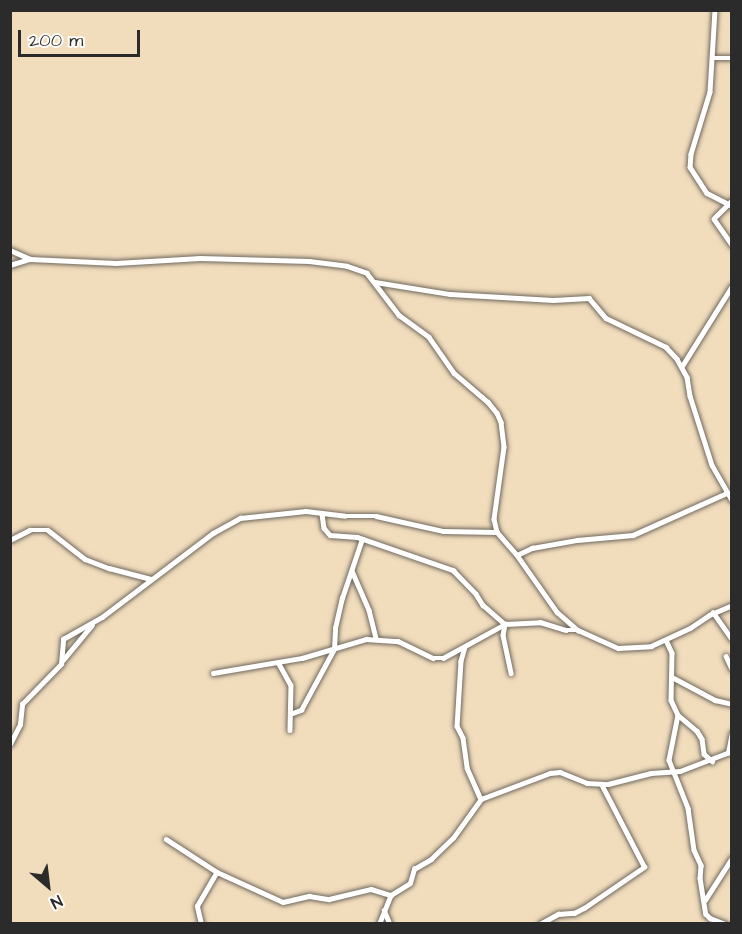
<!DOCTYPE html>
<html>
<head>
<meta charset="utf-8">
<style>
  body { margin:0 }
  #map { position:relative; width:742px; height:934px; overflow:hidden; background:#f1dcbc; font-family:"Architects Daughter",sans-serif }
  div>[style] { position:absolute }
  .roads { filter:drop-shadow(0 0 2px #70695e) drop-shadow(0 0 2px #70695e) }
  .street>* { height:4.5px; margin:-2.25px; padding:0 2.25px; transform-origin:2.25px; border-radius:2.25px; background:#fff }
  span { translate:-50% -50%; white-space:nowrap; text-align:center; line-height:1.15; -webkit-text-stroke:4.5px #fdfcf7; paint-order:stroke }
  .frame { position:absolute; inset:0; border:12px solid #2b2b2b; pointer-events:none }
  .north { position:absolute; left:18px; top:856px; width:60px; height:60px; -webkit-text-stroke:4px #fdfcf7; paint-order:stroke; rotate:152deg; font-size:16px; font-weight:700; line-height:24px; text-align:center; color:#2b2b2b }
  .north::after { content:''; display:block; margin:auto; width:21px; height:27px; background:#2b2b2b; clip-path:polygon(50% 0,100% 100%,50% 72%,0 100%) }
  .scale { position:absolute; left:18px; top:30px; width:122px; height:27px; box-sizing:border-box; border:3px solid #2b2b2b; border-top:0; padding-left:8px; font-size:18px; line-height:21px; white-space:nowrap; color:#2b2b2b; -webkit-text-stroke:4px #fdfcf7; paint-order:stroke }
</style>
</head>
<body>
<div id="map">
  <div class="roads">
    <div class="street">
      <i style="left:715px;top:10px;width:82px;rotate:93.5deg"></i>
      <i style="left:710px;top:92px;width:65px;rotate:107deg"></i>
      <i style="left:691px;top:154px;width:13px;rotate:94deg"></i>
      <i style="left:690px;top:167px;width:31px;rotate:57deg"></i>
      <i style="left:707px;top:193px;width:28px;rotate:27deg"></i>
      <i style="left:713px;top:58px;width:19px"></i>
      <i style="left:732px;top:201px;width:25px;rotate:135deg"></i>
      <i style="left:714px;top:219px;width:32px;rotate:55deg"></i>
      <i style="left:10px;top:250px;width:22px;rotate:24deg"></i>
      <i style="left:30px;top:259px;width:86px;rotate:2.7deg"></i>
      <i style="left:116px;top:263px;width:84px;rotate:-3.4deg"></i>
      <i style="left:200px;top:258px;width:109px;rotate:1.6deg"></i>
      <i style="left:309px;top:261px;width:38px;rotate:7deg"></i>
      <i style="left:347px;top:266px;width:21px;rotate:19deg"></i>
      <i style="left:367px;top:273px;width:53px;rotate:52.7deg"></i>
      <i style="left:399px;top:315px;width:37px;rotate:36deg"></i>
      <i style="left:429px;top:337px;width:44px;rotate:55.2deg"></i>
      <i style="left:454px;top:373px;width:45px;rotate:40.5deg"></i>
      <i style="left:488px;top:402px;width:14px;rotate:51deg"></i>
      <i style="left:497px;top:413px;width:10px;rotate:66deg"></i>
      <i style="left:501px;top:422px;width:25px;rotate:83deg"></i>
      <i style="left:504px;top:447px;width:73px;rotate:97.9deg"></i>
      <i style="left:494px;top:519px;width:13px;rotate:77deg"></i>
      <i style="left:10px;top:265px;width:21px;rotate:-17deg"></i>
      <i style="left:375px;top:282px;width:76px;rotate:9.1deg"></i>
      <i style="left:450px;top:294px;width:103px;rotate:3.3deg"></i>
      <i style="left:553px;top:300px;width:36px;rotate:-3deg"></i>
      <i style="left:589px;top:298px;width:26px;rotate:50deg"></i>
      <i style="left:606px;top:318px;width:67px;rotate:25.8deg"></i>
      <i style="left:666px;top:347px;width:16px;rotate:47deg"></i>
      <i style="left:677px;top:359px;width:21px;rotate:61deg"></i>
      <i style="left:687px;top:377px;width:19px;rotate:81deg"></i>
      <i style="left:690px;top:396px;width:72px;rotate:72.3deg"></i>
      <i style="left:712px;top:465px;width:40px;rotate:60.3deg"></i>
      <i style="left:682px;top:366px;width:94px;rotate:-58deg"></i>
      <i style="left:322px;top:514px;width:14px;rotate:82deg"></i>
      <i style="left:324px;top:528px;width:9px;rotate:49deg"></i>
      <i style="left:330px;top:535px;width:27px;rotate:4deg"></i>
      <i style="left:357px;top:537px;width:102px;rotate:19deg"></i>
      <i style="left:453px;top:570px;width:33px;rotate:46deg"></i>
      <i style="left:476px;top:594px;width:13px;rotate:58deg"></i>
      <i style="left:483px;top:605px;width:29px;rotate:41deg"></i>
      <i style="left:505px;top:624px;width:35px;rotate:-3deg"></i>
      <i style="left:540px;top:622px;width:27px;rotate:17deg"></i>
      <i style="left:566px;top:630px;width:12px"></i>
      <i style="left:10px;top:540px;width:22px;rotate:-27deg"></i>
      <i style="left:30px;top:530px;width:18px"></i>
      <i style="left:48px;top:530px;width:47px;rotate:38.1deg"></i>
      <i style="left:85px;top:559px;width:26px;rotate:21deg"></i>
      <i style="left:109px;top:568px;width:43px;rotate:14.7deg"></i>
      <i style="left:517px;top:555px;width:17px;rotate:-25deg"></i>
      <i style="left:532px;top:548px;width:46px;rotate:-10.1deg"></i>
      <i style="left:577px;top:540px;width:56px;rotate:-5.1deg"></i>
      <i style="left:633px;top:535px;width:103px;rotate:-24.1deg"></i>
      <i style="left:352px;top:571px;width:43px;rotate:66.4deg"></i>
      <i style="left:369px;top:610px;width:30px;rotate:76deg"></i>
      <i style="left:713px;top:612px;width:33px;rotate:55deg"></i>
      <i style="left:505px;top:624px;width:11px;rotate:100deg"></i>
      <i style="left:503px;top:635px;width:39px;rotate:78deg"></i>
      <i style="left:666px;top:640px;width:14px;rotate:65deg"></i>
      <i style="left:672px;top:653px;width:47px;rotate:91.2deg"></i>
      <i style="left:671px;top:700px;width:17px;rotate:65deg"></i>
      <i style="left:678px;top:715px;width:25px;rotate:40deg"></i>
      <i style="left:697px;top:731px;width:9px;rotate:58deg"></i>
      <i style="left:702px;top:739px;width:15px;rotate:82deg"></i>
      <i style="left:704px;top:754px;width:11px;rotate:41deg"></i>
      <i style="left:465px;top:647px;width:15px;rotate:106deg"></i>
      <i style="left:461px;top:661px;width:65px;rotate:93.5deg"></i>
      <i style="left:457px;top:726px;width:13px;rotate:63deg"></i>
      <i style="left:463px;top:738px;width:30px;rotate:82deg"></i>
      <i style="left:467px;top:768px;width:34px;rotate:66deg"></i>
      <i style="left:726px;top:656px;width:14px;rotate:65deg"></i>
      <i style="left:63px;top:660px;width:45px;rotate:-50.4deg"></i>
      <i style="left:278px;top:662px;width:26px;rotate:61deg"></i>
      <i style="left:291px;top:685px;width:45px;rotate:91.3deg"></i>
      <i style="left:213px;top:673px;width:90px;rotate:-9.6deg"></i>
      <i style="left:302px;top:658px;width:67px;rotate:-16.5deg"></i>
      <i style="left:366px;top:639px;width:32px;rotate:4deg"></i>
      <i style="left:398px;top:641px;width:39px;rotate:26deg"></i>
      <i style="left:433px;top:658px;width:10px"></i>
      <i style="left:443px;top:658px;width:71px;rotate:-28.7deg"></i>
      <i style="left:672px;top:677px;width:49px;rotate:28.1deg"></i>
      <i style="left:715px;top:700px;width:17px;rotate:13deg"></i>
      <i style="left:290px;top:714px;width:12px;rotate:-20deg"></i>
      <i style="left:301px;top:710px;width:69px;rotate:-61.6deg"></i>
      <i style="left:334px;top:649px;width:21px;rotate:-87deg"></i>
      <i style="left:335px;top:628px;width:31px;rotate:-77deg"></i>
      <i style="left:342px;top:598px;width:62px;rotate:-71.3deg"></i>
      <i style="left:678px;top:715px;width:46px;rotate:101.3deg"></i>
      <i style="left:669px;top:760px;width:52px;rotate:68.4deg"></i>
      <i style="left:688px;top:808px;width:42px;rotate:81.9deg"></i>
      <i style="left:694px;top:850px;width:17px;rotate:65deg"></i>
      <i style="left:701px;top:865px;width:13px;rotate:94deg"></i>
      <i style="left:700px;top:878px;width:36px;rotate:81deg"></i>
      <i style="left:706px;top:914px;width:6px;rotate:45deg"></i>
      <i style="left:710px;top:918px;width:17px;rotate:21deg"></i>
      <i style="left:10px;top:744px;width:22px;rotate:-63deg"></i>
      <i style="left:20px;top:724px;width:20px;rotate:-84deg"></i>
      <i style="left:22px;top:704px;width:56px;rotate:-45.7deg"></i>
      <i style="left:61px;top:664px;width:25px;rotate:-85deg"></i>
      <i style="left:63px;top:639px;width:45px;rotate:-29.4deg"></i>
      <i style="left:102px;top:617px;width:139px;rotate:-37.1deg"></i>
      <i style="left:213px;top:533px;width:31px;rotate:-29deg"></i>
      <i style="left:240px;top:518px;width:66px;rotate:-6.1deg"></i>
      <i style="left:306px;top:511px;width:39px;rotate:7deg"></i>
      <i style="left:345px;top:516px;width:31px"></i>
      <i style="left:376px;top:516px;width:69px;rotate:12.6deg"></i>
      <i style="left:443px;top:531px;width:54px;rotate:1.1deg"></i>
      <i style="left:497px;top:532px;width:30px;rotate:49deg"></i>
      <i style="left:517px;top:555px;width:70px;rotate:54.9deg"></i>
      <i style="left:557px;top:612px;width:28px;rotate:41deg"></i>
      <i style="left:578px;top:630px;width:44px;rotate:24.2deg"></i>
      <i style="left:618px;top:648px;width:33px;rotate:-3deg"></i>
      <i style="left:651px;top:646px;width:43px;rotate:-24.8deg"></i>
      <i style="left:690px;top:628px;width:23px;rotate:-34deg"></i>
      <i style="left:709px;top:615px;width:25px;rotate:-23deg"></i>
      <i style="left:728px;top:753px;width:20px;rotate:-79deg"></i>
      <i style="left:166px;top:839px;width:61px;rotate:32.9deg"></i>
      <i style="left:217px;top:872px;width:72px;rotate:24.4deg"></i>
      <i style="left:283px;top:902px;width:27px;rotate:-13deg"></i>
      <i style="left:309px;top:896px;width:20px;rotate:9deg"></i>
      <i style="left:329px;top:899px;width:43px;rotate:-13.4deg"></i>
      <i style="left:371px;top:889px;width:21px;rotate:17deg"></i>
      <i style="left:705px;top:900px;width:50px;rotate:-57.3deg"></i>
      <i style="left:384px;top:910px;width:15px;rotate:67deg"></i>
      <i style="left:201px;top:924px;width:18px;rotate:-103deg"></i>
      <i style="left:197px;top:906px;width:39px;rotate:-60deg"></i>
      <i style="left:379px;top:924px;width:31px;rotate:-68deg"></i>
      <i style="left:391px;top:895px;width:22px;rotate:-32deg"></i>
      <i style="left:410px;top:883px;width:15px;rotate:-74deg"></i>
      <i style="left:414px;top:869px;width:20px;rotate:-30deg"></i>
      <i style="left:431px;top:859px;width:30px;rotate:-44deg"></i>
      <i style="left:453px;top:838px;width:48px;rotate:-54.3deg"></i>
      <i style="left:481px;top:799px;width:74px;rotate:-20.6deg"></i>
      <i style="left:550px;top:773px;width:10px;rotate:-6deg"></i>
      <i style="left:560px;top:772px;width:29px;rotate:22deg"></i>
      <i style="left:587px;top:783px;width:21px;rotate:3deg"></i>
      <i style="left:608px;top:784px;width:44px;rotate:-14.3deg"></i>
      <i style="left:651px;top:773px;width:29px;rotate:-4deg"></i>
      <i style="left:680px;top:771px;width:56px;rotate:-21deg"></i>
      <i style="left:540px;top:924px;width:21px;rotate:-29deg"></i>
      <i style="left:558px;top:914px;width:16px;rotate:-4deg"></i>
      <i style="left:574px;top:913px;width:11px;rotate:-27deg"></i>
      <i style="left:584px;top:908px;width:73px;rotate:-34.3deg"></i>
      <i style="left:644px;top:867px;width:93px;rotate:-117.4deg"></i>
    </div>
  </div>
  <div class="frame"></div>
  <div class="north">N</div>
  <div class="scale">200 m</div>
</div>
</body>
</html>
